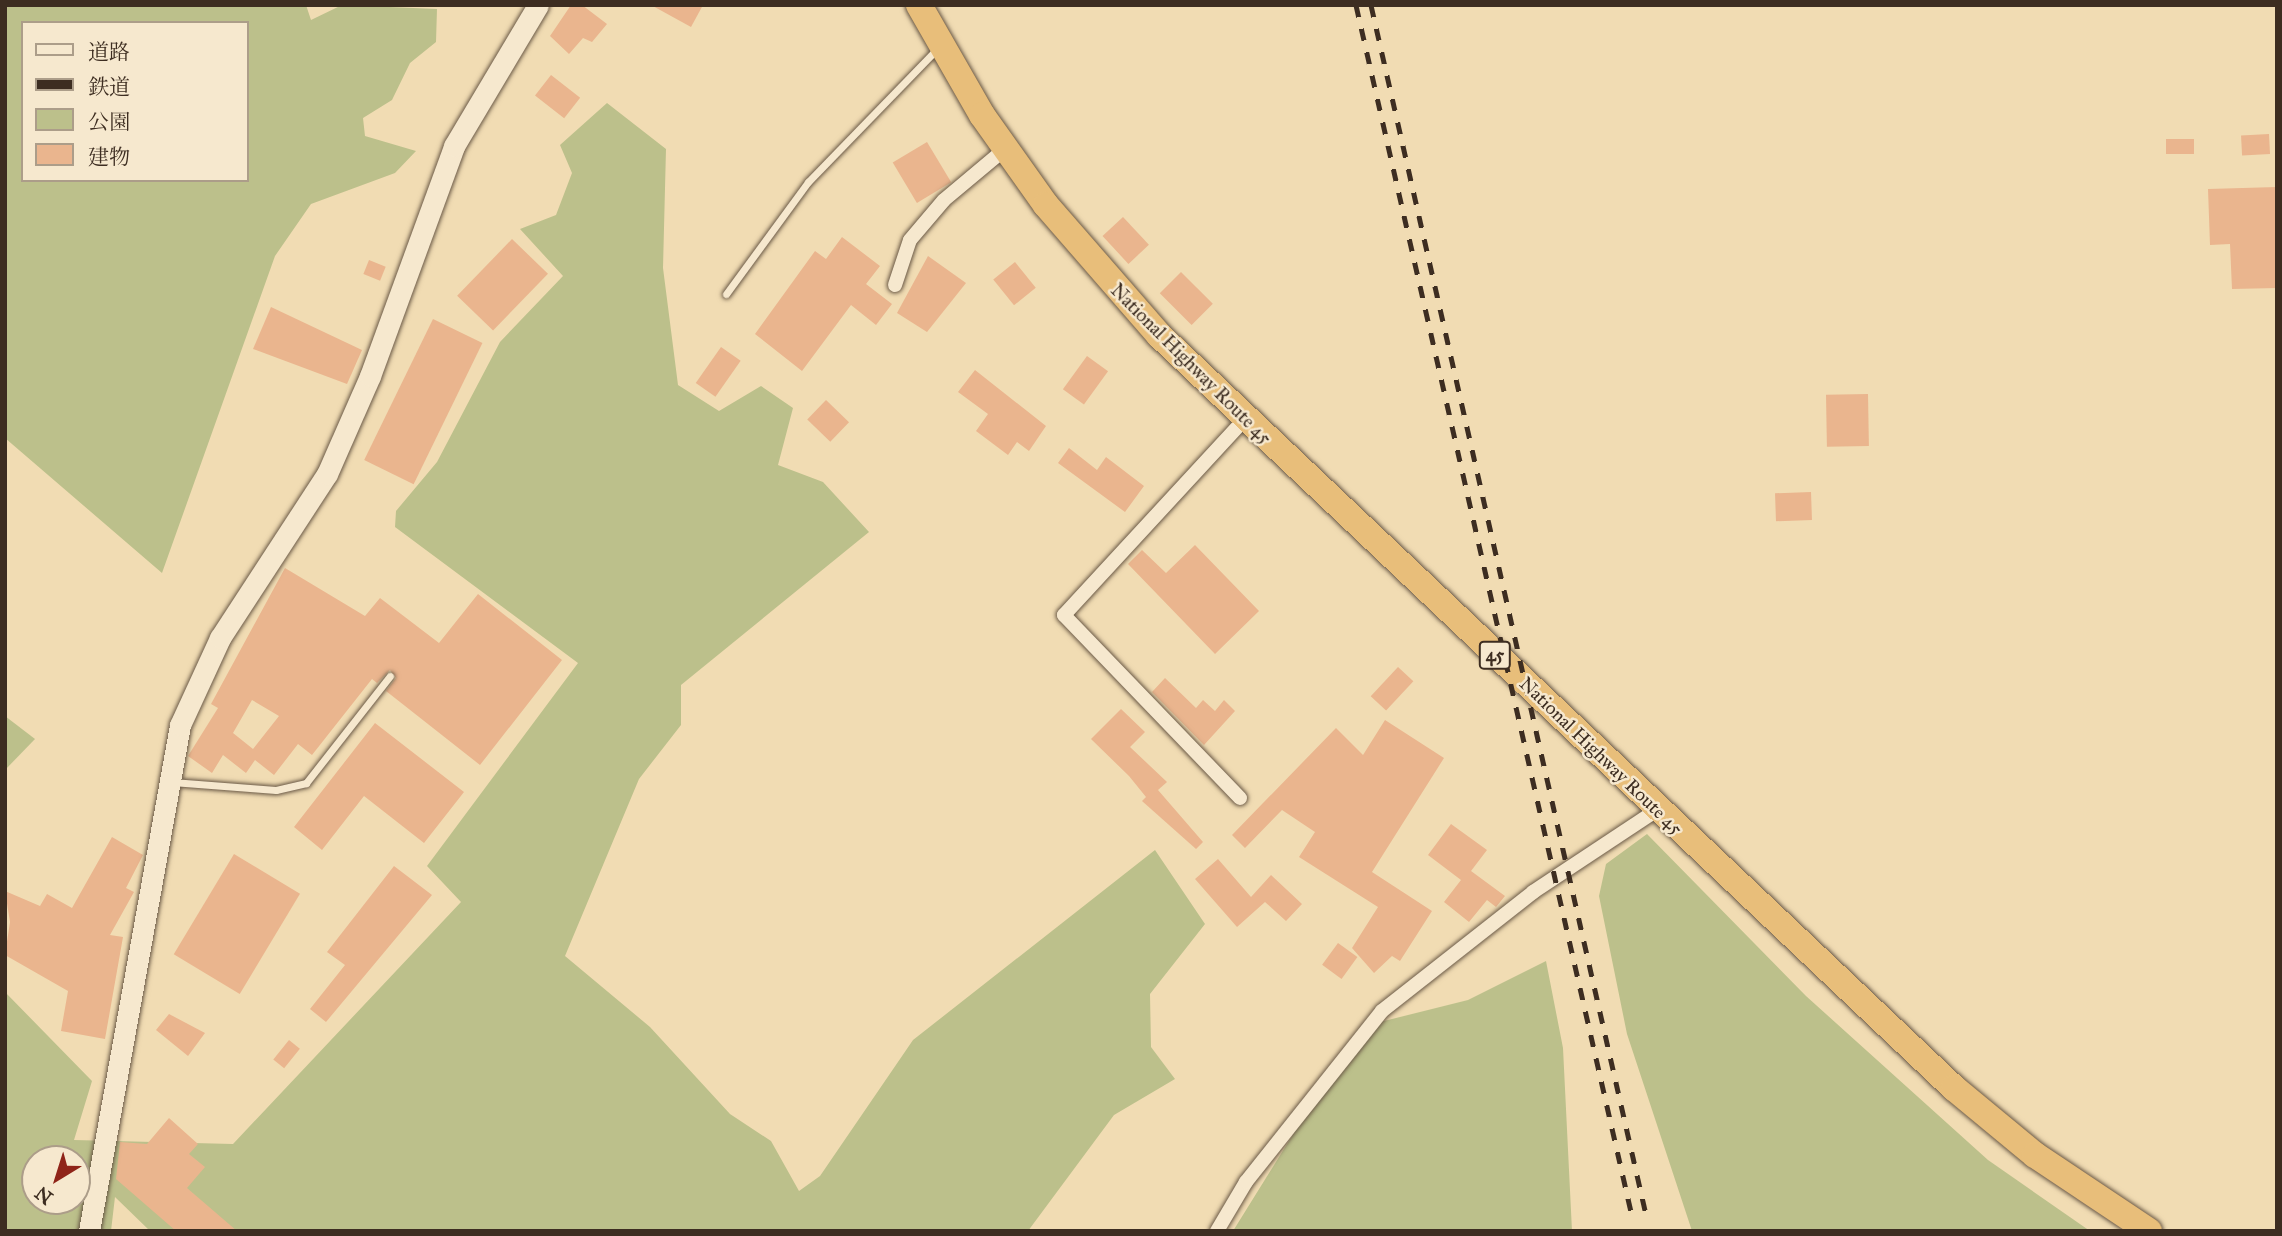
<!DOCTYPE html>
<html>
<head>
<meta charset="utf-8">
<style>
  body { margin:0 }
  #map { position:relative; width:2282px; height:1236px; overflow:hidden; background:#f1dcb3; font-family:"IM FELL Great Primer","Noto Serif JP",serif }
  div>[style] { position:absolute }
  .green>* { inset:0; background:#bcc08b }
  .building>* { inset:0; background:#eab58e; transform-origin:0 0 }
  .roads { filter:drop-shadow(0 0 2px #6a5946) drop-shadow(0 0 2px #6a5946) }
  .lane>* { height:7px; margin:-3.5px; padding:0 3.5px; transform-origin:3.5px; border-radius:3.5px; background:#f6e8ce }
  .street>* { height:14px; margin:-7px; padding:0 7px; transform-origin:7px; border-radius:7px; background:#f6e8ce }
  .secondary>* { height:21px; margin:-10.5px; padding:0 10.5px; transform-origin:10.5px; border-radius:10.5px; background:#f6e8ce }
  .highway>* { height:26px; margin:-13px; padding:0 13px; transform-origin:13px; border-radius:13px; background:#e8be7a }
  .rail>* { height:5px; margin-top:-2.5px; transform-origin:0; background:repeating-linear-gradient(90deg,#3d2d21 0 12px,transparent 0 24px) }
  span { translate:-50% -50%; white-space:nowrap; text-align:center; line-height:1.15; -webkit-text-stroke:5px #f6e8ce; paint-order:stroke }
  .shield-label span { padding:2px 5px; background:#f6e8ce; border:2px solid; border-radius:5px; -webkit-text-stroke-width:0 }
  .shield-label { font-size:18px; color:#3d2d21; font-weight:700 }
  .street-label { font-size:19px; color:#3d2d21 }
  .frame { position:absolute; inset:0; border:7px solid #3d2d21; pointer-events:none }
  .legend { position:absolute; left:21px; top:21px; width:228px; height:161px; box-sizing:border-box; background:#f6e8ce; border:2px solid #ac9d89; margin:0; padding:9px 12px; list-style:none; font-size:21px; color:#3d2d21 }
  .legend li { display:flex; align-items:center; gap:14px; height:35px }
  .legend b { width:35px; border:2px solid #ac9d89 }
  .north { position:absolute; left:21px; top:1145px; width:70px; height:70px; box-sizing:border-box; background:#f6e8ce; border:2px solid #ac9d89; border-radius:50%; rotate:218deg; font-size:19px; font-weight:700; line-height:28px; text-align:center; color:#3d2d21 }
  .north::after { content:''; display:block; margin:auto; width:24px; height:32px; background:#8f2418; clip-path:polygon(50% 0,100% 100%,50% 72%,0 100%) }
</style>
</head>
<body>
<div id="map">
  <div class="green">
    <i style="clip-path:polygon(evenodd,5px 5px,306px 5px,311px 20px,342px 5px,437px 9px,436px 42px,410px 63px,392px 100px,363px 118px,365px 136px,416px 151px,395px 173px,311px 204px,275px 256px,162px 573px,5px 438px,5px 5px,23px 23px,247px 23px,247px 180px,23px 180px,23px 23px)"></i>
    <i style="clip-path:polygon(evenodd,607px 103px,666px 149px,663px 268px,678px 385px,719px 411px,761px 386px,793px 408px,778px 465px,823px 482px,869px 532px,681px 685px,681px 725px,639px 779px,565px 956px,650px 1027px,730px 1114px,771px 1141px,799px 1191px,820px 1176px,913px 1040px,1155px 850px,1205px 924px,1150px 994px,1151px 1047px,1175px 1079px,1114px 1115px,1028px 1231px,150px 1231px,115px 1197px,111px 1231px,5px 1231px,5px 992px,92px 1081px,74px 1140px,233px 1144px,461px 902px,427px 866px,578px 663px,395px 527px,396px 511px,437px 462px,500px 342px,563px 276px,520px 229px,556px 215px,572px 173px,560px 145px,607px 103px,35px 1159px,77px 1159px,77px 1201px,35px 1201px,35px 1159px)"></i>
    <i style="clip-path:polygon(5px 716px,35px 739px,5px 770px)"></i>
    <i style="clip-path:polygon(1647px 834px,1806px 996px,1988px 1160px,2090px 1231px,1692px 1231px,1627px 1034px,1599px 896px,1606px 864px)"></i>
    <i style="clip-path:polygon(1546px 961px,1563px 1048px,1572px 1231px,1233px 1231px,1360px 1027px,1468px 1000px)"></i>
  </div>
  <div class="building">
    <i style="clip-path:polygon(571px 5px,582px 5px,607px 24px,592px 42px,583px 38px,569px 54px,550px 36px)"></i>
    <i style="clip-path:polygon(651px 5px,703px 5px,691px 27px)"></i>
    <i style="left:551px;top:75px;width:37px;height:26px;rotate:38deg"></i>
    <i style="left:2269px;top:134px;width:20px;height:28px;rotate:87deg"></i>
    <i style="left:2194px;top:139px;width:15px;height:28px;rotate:90deg"></i>
    <i style="left:927px;top:142px;width:47px;height:40px;rotate:59deg"></i>
    <i style="clip-path:polygon(2277px 187px,2277px 288px,2232px 289px,2230px 244px,2210px 245px,2208px 189px)"></i>
    <i style="left:1123px;top:217px;width:38px;height:28px;rotate:47deg"></i>
    <i style="clip-path:polygon(842px 237px,880px 266px,866px 284px,892px 304px,876px 325px,851px 305px,802px 371px,755px 334px,815px 251px,826px 259px)"></i>
    <i style="left:512px;top:239px;width:50px;height:79px;rotate:44deg"></i>
    <i style="clip-path:polygon(928px 256px,966px 283px,927px 332px,897px 313px)"></i>
    <i style="left:369px;top:260px;width:18px;height:15px;rotate:22deg"></i>
    <i style="left:1015px;top:262px;width:33px;height:28px;rotate:51deg"></i>
    <i style="left:1181px;top:272px;width:45px;height:30px;rotate:45deg"></i>
    <i style="clip-path:polygon(271px 307px,362px 350px,347px 384px,253px 349px)"></i>
    <i style="left:433px;top:319px;width:55px;height:157px;rotate:26deg"></i>
    <i style="left:721px;top:347px;width:24px;height:44px;rotate:35deg"></i>
    <i style="left:1087px;top:356px;width:26px;height:41px;rotate:36deg"></i>
    <i style="clip-path:polygon(975px 370px,1046px 426px,1029px 451px,1017px 442px,1008px 455px,976px 431px,988px 414px,958px 392px)"></i>
    <i style="left:1868px;top:394px;width:52px;height:42px;rotate:89deg"></i>
    <i style="left:826px;top:400px;width:32px;height:27px;rotate:44deg"></i>
    <i style="clip-path:polygon(1069px 448px,1097px 470px,1106px 457px,1144px 486px,1125px 512px,1058px 463px)"></i>
    <i style="left:1811px;top:492px;width:28px;height:36px;rotate:88deg"></i>
    <i style="clip-path:polygon(1195px 545px,1259px 611px,1215px 654px,1128px 564px,1142px 550px,1166px 573px)"></i>
    <i style="clip-path:polygon(evenodd,285px 568px,365px 616px,380px 598px,439px 643px,478px 594px,562px 660px,480px 765px,386px 691px,396px 678px,390px 670px,377px 683px,372px 679px,312px 755px,298px 744px,274px 775px,255px 760px,246px 773px,223px 755px,212px 773px,188px 756px,218px 708px,211px 704px,285px 568px,252px 700px,279px 716px,253px 749px,233px 733px,252px 700px)"></i>
    <i style="left:1398px;top:667px;width:21px;height:40px;rotate:43deg"></i>
    <i style="clip-path:polygon(1165px 678px,1196px 708px,1203px 700px,1215px 711px,1224px 700px,1235px 711px,1204px 745px,1152px 692px)"></i>
    <i style="clip-path:polygon(1121px 709px,1145px 732px,1130px 747px,1167px 782px,1158px 790px,1203px 842px,1196px 849px,1142px 801px,1146px 797px,1129px 776px,1091px 739px)"></i>
    <i style="clip-path:polygon(1385px 720px,1444px 758px,1372px 872px,1432px 911px,1400px 961px,1392px 956px,1374px 973px,1352px 948px,1378px 907px,1299px 857px,1315px 832px,1282px 810px,1245px 848px,1232px 835px,1336px 728px,1363px 755px)"></i>
    <i style="clip-path:polygon(375px 723px,464px 792px,424px 843px,364px 796px,322px 850px,294px 827px)"></i>
    <i style="clip-path:polygon(1451px 824px,1487px 850px,1471px 871px,1505px 896px,1496px 907px,1487px 900px,1469px 922px,1444px 902px,1461px 880px,1428px 855px)"></i>
    <i style="clip-path:polygon(112px 837px,143px 855px,126px 888px,134px 892px,110px 935px,123px 937px,105px 1039px,61px 1031px,68px 991px,5px 955px,10px 922px,5px 891px,40px 906px,47px 894px,72px 908px)"></i>
    <i style="left:234px;top:854px;width:77px;height:117px;rotate:31deg"></i>
    <i style="clip-path:polygon(1218px 859px,1251px 897px,1271px 875px,1302px 904px,1286px 921px,1265px 902px,1237px 927px,1195px 879px)"></i>
    <i style="clip-path:polygon(394px 866px,432px 895px,326px 1022px,310px 1009px,345px 965px,327px 952px)"></i>
    <i style="left:1338px;top:943px;width:24px;height:27px;rotate:36deg"></i>
    <i style="clip-path:polygon(169px 1014px,205px 1033px,188px 1056px,156px 1030px)"></i>
    <i style="left:289px;top:1040px;width:14px;height:25px;rotate:39deg"></i>
    <i style="clip-path:polygon(169px 1118px,198px 1144px,189px 1154px,205px 1167px,187px 1188px,237px 1231px,176px 1231px,116px 1179px,120px 1142px,147px 1144px)"></i>
  </div>
  <div class="roads">
    <div class="lane">
      <i style="left:726px;top:294px;width:139px;rotate:-53.8deg"></i>
      <i style="left:808px;top:182px;width:187px;rotate:-45.9deg"></i>
      <i style="left:172px;top:782px;width:104px;rotate:4.4deg"></i>
      <i style="left:276px;top:790px;width:31px;rotate:-13deg"></i>
      <i style="left:306px;top:783px;width:136px;rotate:-51.9deg"></i>
    </div>
    <div class="street">
      <i style="left:895px;top:285px;width:47px;rotate:-71.6deg"></i>
      <i style="left:910px;top:240px;width:52px;rotate:-49.6deg"></i>
      <i style="left:944px;top:200px;width:80px;rotate:-39.9deg"></i>
      <i style="left:1240px;top:798px;width:254px;rotate:-133.9deg"></i>
      <i style="left:1064px;top:615px;width:267px;rotate:-47.3deg"></i>
      <i style="left:1217px;top:1231px;width:57px;rotate:-59.4deg"></i>
      <i style="left:1246px;top:1182px;width:218px;rotate:-51.5deg"></i>
      <i style="left:1382px;top:1011px;width:192px;rotate:-38.2deg"></i>
      <i style="left:1533px;top:892px;width:149px;rotate:-33.5deg"></i>
    </div>
    <div class="secondary">
      <i style="left:89px;top:1231px;width:514px;rotate:-79.8deg"></i>
      <i style="left:180px;top:725px;width:96px;rotate:-65.3deg"></i>
      <i style="left:220px;top:638px;width:196px;rotate:-56.9deg"></i>
      <i style="left:327px;top:474px;width:107px;rotate:-66.3deg"></i>
      <i style="left:370px;top:376px;width:245px;rotate:-69.9deg"></i>
      <i style="left:454px;top:146px;width:164px;rotate:-59.2deg"></i>
    </div>
    <div class="highway">
      <i style="left:919px;top:5px;width:127px;rotate:60.2deg"></i>
      <i style="left:982px;top:115px;width:110px;rotate:54.6deg"></i>
      <i style="left:1046px;top:205px;width:172px;rotate:49deg"></i>
      <i style="left:1159px;top:335px;width:1095px;rotate:43.45deg"></i>
      <i style="left:1954px;top:1088px;width:105px;rotate:39.6deg"></i>
      <i style="left:2035px;top:1155px;width:137px;rotate:33.7deg"></i>
    </div>
  </div>
  <div class="rail">
    <i style="left:1356px;top:5px;width:1246px;rotate:77.16deg"></i>
    <i style="left:1371px;top:5px;width:1245px;rotate:77.19deg"></i>
  </div>
  <div class="shield-label">
    <span style="left:1495px;top:655px">45</span>
  </div>
  <div class="street-label">
    <span style="left:1191px;top:364px;rotate:45deg">National Highway Route 45</span>
    <span style="left:1601px;top:756px;rotate:44deg">National Highway Route 45</span>
  </div>
  <div class="frame"></div>
  <ul class="legend">
  <li><b style="height:9px;background:#f6e8ce"></b>道路</li>
  <li><b style="height:9px;background:#3d2d21"></b>鉄道</li>
  <li><b style="height:19px;background:#bcc08b"></b>公園</li>
  <li><b style="height:19px;background:#eab58e"></b>建物</li>
  </ul>
  <div class="north">N</div>
</div>
</body>
</html>
